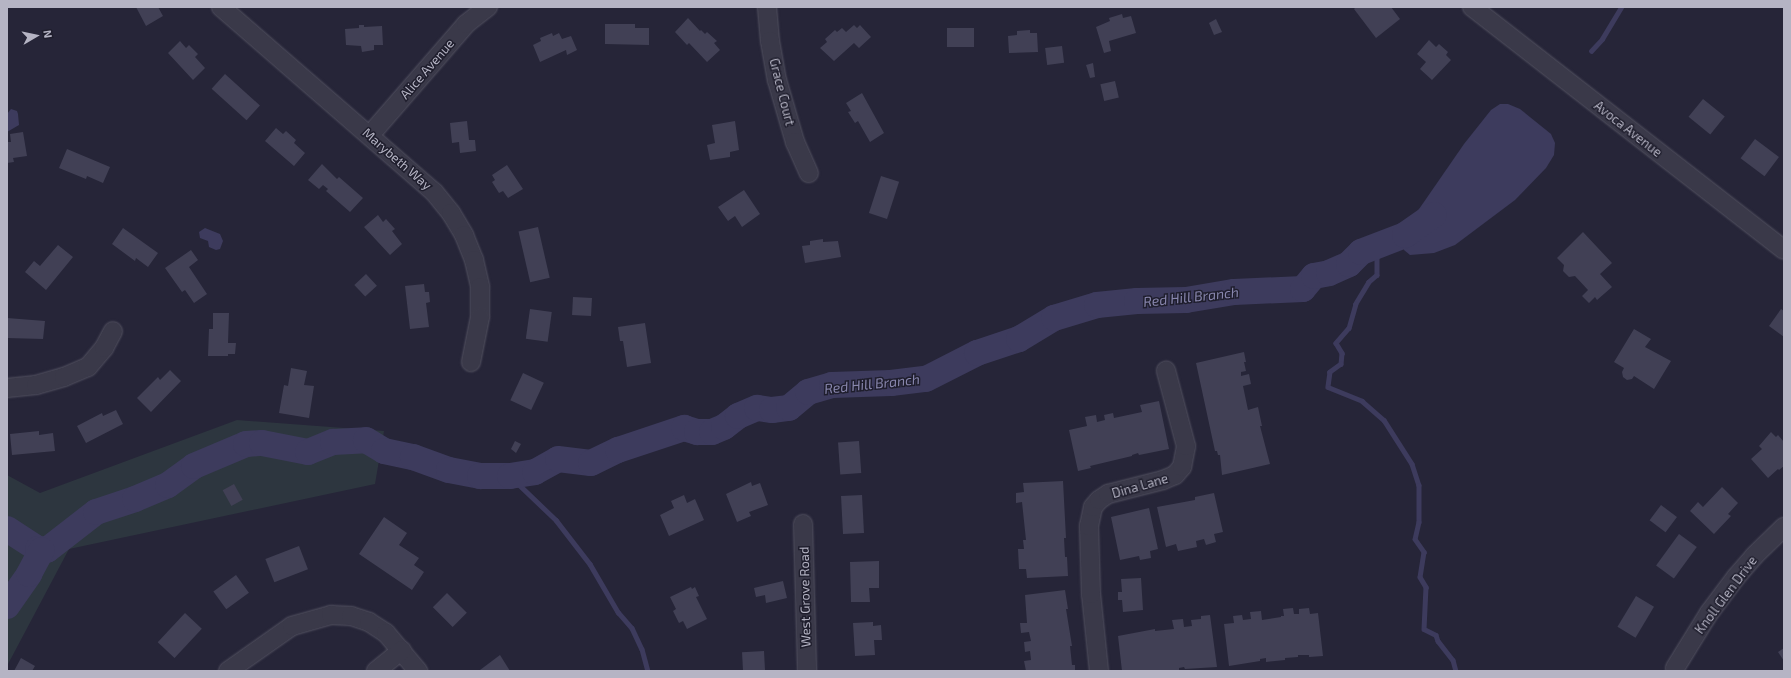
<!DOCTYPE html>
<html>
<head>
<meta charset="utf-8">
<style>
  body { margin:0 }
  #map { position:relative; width:1791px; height:678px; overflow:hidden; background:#262538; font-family:"Exo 2",sans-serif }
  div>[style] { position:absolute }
  .green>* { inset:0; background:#2d363f }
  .water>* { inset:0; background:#3d3b5d }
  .stream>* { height:4.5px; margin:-2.25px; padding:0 2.25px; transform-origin:2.25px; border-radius:2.25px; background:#3d3b5d }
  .river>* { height:26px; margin:-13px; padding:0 13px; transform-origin:13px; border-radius:13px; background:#3d3b5d }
  .building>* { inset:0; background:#414055; transform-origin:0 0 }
  .roads { filter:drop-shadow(0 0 1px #525160) drop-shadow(0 0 1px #525160) }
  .street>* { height:18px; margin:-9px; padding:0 9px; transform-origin:9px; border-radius:9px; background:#3a3949 }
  span { translate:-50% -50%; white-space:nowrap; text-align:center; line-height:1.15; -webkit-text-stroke:3px #1f1e2d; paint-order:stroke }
  .street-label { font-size:13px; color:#b5b4c4 }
  .water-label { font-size:14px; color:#8886ad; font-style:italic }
  .frame { position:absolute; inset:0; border:8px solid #b5b4c4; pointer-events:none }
  .north { position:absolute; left:16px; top:16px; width:40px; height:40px; -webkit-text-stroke:3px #1f1e2d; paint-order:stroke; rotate:81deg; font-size:11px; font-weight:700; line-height:16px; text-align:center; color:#b5b4c4 }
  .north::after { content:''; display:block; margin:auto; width:14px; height:18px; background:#b5b4c4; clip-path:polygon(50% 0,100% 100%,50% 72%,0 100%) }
</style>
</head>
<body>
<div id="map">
  <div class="green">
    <i style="clip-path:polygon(237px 420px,384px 431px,375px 484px,69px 549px,7px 666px,7px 475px,40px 493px)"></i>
  </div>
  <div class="water">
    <i style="clip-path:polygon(1500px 104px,1508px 104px,1520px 109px,1551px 134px,1555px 143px,1554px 155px,1546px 168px,1515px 200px,1455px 245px,1434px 253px,1410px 255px,1404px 250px,1403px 243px,1417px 212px,1464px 144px,1491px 110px)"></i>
    <i style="clip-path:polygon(11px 109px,17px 111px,18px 114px,19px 125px,7px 132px,7px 114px)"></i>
    <i style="clip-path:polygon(205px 228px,220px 234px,223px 241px,220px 249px,216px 250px,209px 247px,208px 241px,200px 238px,199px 232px)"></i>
  </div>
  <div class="stream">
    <i style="left:1591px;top:51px;width:16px;rotate:-47deg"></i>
    <i style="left:1602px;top:39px;width:37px;rotate:-59deg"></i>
    <i style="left:1384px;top:242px;width:12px;rotate:104deg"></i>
    <i style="left:1381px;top:254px;width:4px;rotate:153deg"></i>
    <i style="left:1377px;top:256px;width:19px;rotate:90deg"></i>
    <i style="left:1377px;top:275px;width:11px;rotate:139deg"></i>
    <i style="left:1369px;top:282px;width:26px;rotate:121deg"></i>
    <i style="left:1356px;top:304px;width:25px;rotate:106deg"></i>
    <i style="left:1349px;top:328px;width:20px;rotate:131deg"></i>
    <i style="left:1336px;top:343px;width:12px;rotate:59deg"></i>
    <i style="left:1342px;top:353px;width:11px;rotate:95deg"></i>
    <i style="left:1341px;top:364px;width:14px;rotate:144deg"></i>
    <i style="left:1330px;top:372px;width:15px;rotate:98deg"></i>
    <i style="left:1328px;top:387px;width:37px;rotate:22deg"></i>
    <i style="left:1362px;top:401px;width:29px;rotate:41deg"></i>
    <i style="left:1384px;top:420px;width:52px;rotate:57.5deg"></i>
    <i style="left:1412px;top:464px;width:22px;rotate:72deg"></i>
    <i style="left:1419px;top:485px;width:37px;rotate:90deg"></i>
    <i style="left:1419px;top:522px;width:17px;rotate:103deg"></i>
    <i style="left:1415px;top:539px;width:16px;rotate:55deg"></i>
    <i style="left:1424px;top:552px;width:25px;rotate:99deg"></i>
    <i style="left:1420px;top:577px;width:12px;rotate:59deg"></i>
    <i style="left:1426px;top:587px;width:42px;rotate:92.7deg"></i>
    <i style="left:1424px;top:629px;width:13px;rotate:27deg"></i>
    <i style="left:1436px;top:635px;width:6px;rotate:72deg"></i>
    <i style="left:1438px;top:641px;width:24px;rotate:52deg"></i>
    <i style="left:1453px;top:660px;width:11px;rotate:75deg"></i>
    <i style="left:510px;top:476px;width:64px;rotate:43.7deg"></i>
    <i style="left:556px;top:520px;width:56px;rotate:52.3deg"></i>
    <i style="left:590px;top:564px;width:56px;rotate:59.7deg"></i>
    <i style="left:618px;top:612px;width:21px;rotate:49deg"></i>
    <i style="left:632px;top:628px;width:23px;rotate:65deg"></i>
    <i style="left:642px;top:649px;width:23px;rotate:75deg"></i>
  </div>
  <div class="river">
    <i style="left:7px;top:529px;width:37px;rotate:33deg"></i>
    <i style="left:38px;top:549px;width:9px;rotate:6deg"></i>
    <i style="left:47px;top:550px;width:62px;rotate:-37.8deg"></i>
    <i style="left:96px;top:512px;width:41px;rotate:-18.4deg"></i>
    <i style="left:135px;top:499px;width:36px;rotate:-23deg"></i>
    <i style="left:168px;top:485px;width:32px;rotate:-36deg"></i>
    <i style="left:194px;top:466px;width:56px;rotate:-22.9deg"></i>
    <i style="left:246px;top:444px;width:16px;rotate:-4deg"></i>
    <i style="left:262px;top:443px;width:47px;rotate:11.1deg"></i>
    <i style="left:308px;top:452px;width:27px;rotate:-22deg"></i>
    <i style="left:333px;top:442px;width:33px;rotate:-3deg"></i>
    <i style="left:366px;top:440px;width:21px;rotate:31deg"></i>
    <i style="left:384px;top:451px;width:30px;rotate:12deg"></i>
    <i style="left:413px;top:457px;width:38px;rotate:20deg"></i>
    <i style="left:449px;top:470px;width:32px;rotate:11deg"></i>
    <i style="left:480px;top:476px;width:30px"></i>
    <i style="left:510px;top:476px;width:25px;rotate:-9deg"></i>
    <i style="left:535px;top:472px;width:26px;rotate:-29deg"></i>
    <i style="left:558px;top:459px;width:33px;rotate:7deg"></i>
    <i style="left:591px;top:463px;width:30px;rotate:-26deg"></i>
    <i style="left:618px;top:450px;width:70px;rotate:-18.4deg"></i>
    <i style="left:684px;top:428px;width:14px;rotate:17deg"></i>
    <i style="left:697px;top:432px;width:15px"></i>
    <i style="left:712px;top:432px;width:13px;rotate:-23deg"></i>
    <i style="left:724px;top:427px;width:18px;rotate:-38deg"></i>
    <i style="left:738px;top:416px;width:21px;rotate:-23deg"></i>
    <i style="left:757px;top:408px;width:15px;rotate:8deg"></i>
    <i style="left:772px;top:410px;width:17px;rotate:-7deg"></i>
    <i style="left:789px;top:408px;width:25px;rotate:-40deg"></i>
    <i style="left:808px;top:392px;width:25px;rotate:-16deg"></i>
    <i style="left:832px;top:385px;width:59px;rotate:-1.9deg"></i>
    <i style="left:891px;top:383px;width:35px;rotate:-7deg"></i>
    <i style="left:926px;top:379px;width:57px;rotate:-27deg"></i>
    <i style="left:977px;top:353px;width:44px;rotate:-18.4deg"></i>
    <i style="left:1019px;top:339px;width:41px;rotate:-31deg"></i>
    <i style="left:1054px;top:318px;width:45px;rotate:-16.8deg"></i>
    <i style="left:1097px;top:305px;width:40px;rotate:-5.7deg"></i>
    <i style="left:1137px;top:301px;width:49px;rotate:-1.2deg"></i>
    <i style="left:1186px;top:300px;width:49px;rotate:-9.5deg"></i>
    <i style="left:1234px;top:292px;width:69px;rotate:-2.5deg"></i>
    <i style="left:1303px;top:289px;width:17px;rotate:-50deg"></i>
    <i style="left:1314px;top:276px;width:15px;rotate:-11deg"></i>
    <i style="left:1329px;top:273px;width:22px;rotate:-24deg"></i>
    <i style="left:1349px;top:264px;width:17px;rotate:-45deg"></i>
    <i style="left:1361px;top:252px;width:47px;rotate:-21.1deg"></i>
    <i style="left:1405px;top:235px;width:35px;rotate:-35deg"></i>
    <i style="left:7px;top:606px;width:39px;rotate:-55deg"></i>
    <i style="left:29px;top:574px;width:27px;rotate:-62deg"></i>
  </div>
  <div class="building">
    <i style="clip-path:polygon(136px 7px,158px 7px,163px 16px,146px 26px)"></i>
    <i style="clip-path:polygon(1356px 7px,1391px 7px,1400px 19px,1376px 38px,1354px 9px)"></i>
    <i style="clip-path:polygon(1122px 14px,1123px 18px,1131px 16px,1136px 33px,1109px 41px,1111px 51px,1104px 53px,1096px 27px,1110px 21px,1109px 18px)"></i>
    <i style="clip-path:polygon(688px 18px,700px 31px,701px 30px,705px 34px,707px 32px,717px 41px,714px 43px,720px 50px,707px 62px,689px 43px,687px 45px,675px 32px)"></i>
    <i style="clip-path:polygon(1216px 19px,1222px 32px,1214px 35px,1209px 23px)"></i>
    <i style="clip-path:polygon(605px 24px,635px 24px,635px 28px,649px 28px,649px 45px,605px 44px)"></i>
    <i style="clip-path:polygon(359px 25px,364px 25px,364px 27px,382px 26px,383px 45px,374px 45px,374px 50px,362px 52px,361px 46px,346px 45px,345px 29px,359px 28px)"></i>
    <i style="clip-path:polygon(854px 25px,857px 28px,860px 25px,871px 37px,859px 48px,854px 43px,834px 61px,820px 48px,827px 42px,825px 39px,835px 30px,837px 32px,842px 28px,846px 32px)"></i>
    <i style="left:947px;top:28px;width:27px;height:19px"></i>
    <i style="clip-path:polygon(1030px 30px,1030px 33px,1037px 33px,1038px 52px,1009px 53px,1008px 36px,1017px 35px,1017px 31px)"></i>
    <i style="clip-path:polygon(552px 33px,553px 36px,559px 33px,562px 39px,571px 36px,577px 50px,567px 55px,566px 50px,540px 62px,533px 45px,541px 41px,540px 38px)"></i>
    <i style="clip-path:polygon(1429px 40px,1436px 47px,1439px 44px,1448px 52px,1446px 55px,1451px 60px,1432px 80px,1420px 69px,1426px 62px,1417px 54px)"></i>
    <i style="clip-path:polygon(180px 41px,186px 48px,189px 45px,198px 54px,195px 57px,205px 68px,193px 80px,168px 53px)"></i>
    <i style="left:1062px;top:46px;width:17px;height:17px;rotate:83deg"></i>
    <i style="clip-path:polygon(1093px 63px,1095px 77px,1090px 78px,1086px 65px)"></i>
    <i style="left:225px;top:74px;width:47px;height:20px;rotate:42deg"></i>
    <i style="left:1115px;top:81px;width:17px;height:15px;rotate:77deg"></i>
    <i style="clip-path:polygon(862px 93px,884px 133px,870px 142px,858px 121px,855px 123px,848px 112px,851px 111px,846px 103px)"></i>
    <i style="left:1703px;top:99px;width:28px;height:23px;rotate:39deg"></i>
    <i style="clip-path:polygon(467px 121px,469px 140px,475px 140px,476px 151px,460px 153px,459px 142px,452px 143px,450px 123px)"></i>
    <i style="clip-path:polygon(735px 121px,739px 150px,730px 152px,730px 157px,710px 160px,707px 145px,715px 143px,712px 125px)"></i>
    <i style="clip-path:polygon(276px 128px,283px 134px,286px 131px,296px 140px,294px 143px,305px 153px,294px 166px,265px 141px)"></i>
    <i style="clip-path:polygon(23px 132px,27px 156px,13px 158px,14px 162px,7px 163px,7px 142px,11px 142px,10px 134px)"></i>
    <i style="left:1755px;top:139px;width:30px;height:24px;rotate:37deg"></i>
    <i style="clip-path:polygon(67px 149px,110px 167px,103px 183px,87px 176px,86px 179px,59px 168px)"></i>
    <i style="clip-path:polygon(322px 164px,337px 179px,339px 177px,363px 198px,350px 212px,326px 191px,328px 189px,323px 185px,319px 189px,308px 180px)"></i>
    <i style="clip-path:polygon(507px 165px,523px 189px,508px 198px,503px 191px,499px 193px,492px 182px,495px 180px,492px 175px)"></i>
    <i style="left:881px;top:176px;width:19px;height:39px;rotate:18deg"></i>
    <i style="clip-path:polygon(744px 190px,760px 214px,742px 227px,735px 216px,728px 221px,718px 207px)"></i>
    <i style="clip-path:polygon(378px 215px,383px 222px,386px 219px,395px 229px,392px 231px,402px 244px,390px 255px,364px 227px)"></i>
    <i style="left:538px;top:227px;width:52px;height:20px;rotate:77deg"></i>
    <i style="clip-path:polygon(123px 228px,158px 253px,148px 267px,136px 258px,135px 261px,112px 244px)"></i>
    <i style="clip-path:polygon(1583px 232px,1612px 263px,1600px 274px,1612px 287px,1597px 300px,1595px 297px,1589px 303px,1582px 296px,1588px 290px,1575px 276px,1569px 277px,1563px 271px,1564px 265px,1557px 258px)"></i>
    <i style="clip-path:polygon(823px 239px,823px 242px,838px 241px,841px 257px,805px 263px,802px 246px,810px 245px,810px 241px)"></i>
    <i style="clip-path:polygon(58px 245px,73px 257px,46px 290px,25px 272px,34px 261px,40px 266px)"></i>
    <i style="clip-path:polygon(191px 250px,198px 260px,189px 267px,207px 294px,194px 303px,185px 290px,182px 292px,165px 268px)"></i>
    <i style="left:366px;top:274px;width:16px;height:16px;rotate:47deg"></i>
    <i style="clip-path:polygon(424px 284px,425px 292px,429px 292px,430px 302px,426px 303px,429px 327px,410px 329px,405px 286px)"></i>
    <i style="left:573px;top:297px;width:19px;height:18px;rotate:3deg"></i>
    <i style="left:530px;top:309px;width:22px;height:30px;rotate:8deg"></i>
    <i style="clip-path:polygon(1781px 309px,1784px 311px,1784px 337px,1769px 326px)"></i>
    <i style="clip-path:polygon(213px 313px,229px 313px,228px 343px,236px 343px,235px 354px,228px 354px,228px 356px,208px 356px,209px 329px,213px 329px)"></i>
    <i style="clip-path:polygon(7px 318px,45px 321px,43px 339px,7px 338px)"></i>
    <i style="clip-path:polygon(645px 323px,651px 363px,627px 367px,623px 341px,620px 341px,618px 327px)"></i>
    <i style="clip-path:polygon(1634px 329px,1651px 339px,1645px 347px,1671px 361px,1654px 389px,1634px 376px,1632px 379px,1627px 380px,1623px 377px,1622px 372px,1624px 368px,1614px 362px)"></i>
    <i style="clip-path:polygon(1244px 352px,1246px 362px,1244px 362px,1246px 371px,1241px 372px,1241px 376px,1249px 374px,1251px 384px,1243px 386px,1248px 410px,1258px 407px,1262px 426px,1260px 426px,1270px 464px,1222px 475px,1220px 455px,1218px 455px,1217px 451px,1215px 451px,1196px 363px)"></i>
    <i style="clip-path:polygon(291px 368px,307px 371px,304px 385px,314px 386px,309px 418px,279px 413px,284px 385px,288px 386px)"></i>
    <i style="clip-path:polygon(170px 370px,181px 381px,151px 412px,137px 398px,158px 377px,160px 380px)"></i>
    <i style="left:523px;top:373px;width:23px;height:30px;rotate:25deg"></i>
    <i style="clip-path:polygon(1159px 401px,1169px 449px,1139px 455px,1138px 453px,1132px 455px,1132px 456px,1090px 466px,1091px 468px,1078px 471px,1069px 430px,1087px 426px,1085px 417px,1096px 415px,1097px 422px,1105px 420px,1104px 415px,1113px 413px,1114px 418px,1142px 412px,1140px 405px)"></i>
    <i style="clip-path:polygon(116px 410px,123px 424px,86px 443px,77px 426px,102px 413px,103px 416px)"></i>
    <i style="clip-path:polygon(39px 431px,39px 435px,53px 433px,55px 451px,12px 455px,10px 434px)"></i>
    <i style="clip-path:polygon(1771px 432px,1776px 437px,1778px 435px,1784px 442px,1784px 466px,1779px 470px,1778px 469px,1768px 478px,1751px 459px,1762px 449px,1759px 446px)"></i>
    <i style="clip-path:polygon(515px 441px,521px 444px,516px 453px,511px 449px)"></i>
    <i style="left:859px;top:441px;width:32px;height:21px;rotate:86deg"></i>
    <i style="clip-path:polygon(1063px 481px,1066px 538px,1064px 538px,1065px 557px,1067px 557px,1068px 576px,1027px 578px,1026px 569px,1019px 569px,1018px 549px,1024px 549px,1023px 540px,1026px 540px,1022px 502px,1016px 503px,1016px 493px,1024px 492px,1023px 483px)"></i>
    <i style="clip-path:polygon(751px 482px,752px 486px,760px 483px,768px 505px,749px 512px,751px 516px,737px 522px,726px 494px)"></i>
    <i style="left:234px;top:484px;width:18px;height:13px;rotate:61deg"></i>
    <i style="clip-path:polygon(1722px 487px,1738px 503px,1728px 514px,1731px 516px,1714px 534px,1690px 511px,1698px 502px,1703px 507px)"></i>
    <i style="clip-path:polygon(1214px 493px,1223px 532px,1214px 534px,1216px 542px,1206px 545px,1204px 539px,1196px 541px,1197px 547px,1178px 551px,1176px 544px,1166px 547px,1157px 507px,1195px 500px,1195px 497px)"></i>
    <i style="clip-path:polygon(684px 495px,687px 503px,695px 499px,704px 520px,669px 536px,660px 515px,674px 508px,671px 501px)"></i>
    <i style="left:862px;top:495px;width:38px;height:21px;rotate:87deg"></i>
    <i style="left:1661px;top:505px;width:20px;height:19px;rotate:37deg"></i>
    <i style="clip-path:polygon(1149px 508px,1158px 549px,1150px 551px,1151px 558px,1140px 560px,1139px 556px,1120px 560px,1111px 517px)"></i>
    <i style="clip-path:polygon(384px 517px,407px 533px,399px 545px,419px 558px,414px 565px,424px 572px,412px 590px,359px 554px)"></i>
    <i style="left:1679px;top:534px;width:22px;height:39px;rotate:36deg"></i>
    <i style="left:299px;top:546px;width:25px;height:36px;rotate:69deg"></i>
    <i style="clip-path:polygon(879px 561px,879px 588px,869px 588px,870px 602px,851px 602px,850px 562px)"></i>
    <i style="left:236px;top:575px;width:22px;height:28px;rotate:54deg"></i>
    <i style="clip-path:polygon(1141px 578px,1143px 610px,1123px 612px,1122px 600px,1118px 600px,1118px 592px,1122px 592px,1121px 579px)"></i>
    <i style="clip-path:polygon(783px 581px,787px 598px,766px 603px,765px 595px,756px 597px,754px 588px)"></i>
    <i style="clip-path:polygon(691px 587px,692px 589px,695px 587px,699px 596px,696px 597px,707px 619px,687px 629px,683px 621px,679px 623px,673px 611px,676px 609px,670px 597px)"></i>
    <i style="clip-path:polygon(1065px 590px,1068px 609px,1066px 609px,1072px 646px,1070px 646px,1072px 665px,1075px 665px,1075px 671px,1026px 671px,1024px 661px,1031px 660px,1030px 651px,1025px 652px,1024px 642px,1031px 641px,1029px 632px,1021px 633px,1020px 623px,1027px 623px,1025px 595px)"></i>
    <i style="left:447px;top:593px;width:28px;height:20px;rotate:45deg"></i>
    <i style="left:1636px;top:596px;width:21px;height:36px;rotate:31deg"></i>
    <i style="clip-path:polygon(1293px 608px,1294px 614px,1299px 614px,1299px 609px,1309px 608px,1310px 614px,1318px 613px,1323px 656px,1309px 657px,1309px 655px,1298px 655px,1298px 657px,1285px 658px,1285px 660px,1266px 662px,1266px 658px,1260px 659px,1260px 661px,1229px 666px,1224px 624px,1234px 623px,1233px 616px,1242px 615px,1243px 620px,1251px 619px,1250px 612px,1261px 611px,1262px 620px,1281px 617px,1281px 616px,1284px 616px,1283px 609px)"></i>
    <i style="left:185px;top:613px;width:23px;height:40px;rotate:43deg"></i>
    <i style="clip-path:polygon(1210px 615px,1217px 667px,1185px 669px,1184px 667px,1179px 668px,1179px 671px,1122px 671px,1118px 636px,1155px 629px,1155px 631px,1174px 629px,1172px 620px,1183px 619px,1184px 627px,1192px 626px,1191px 620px,1201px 619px,1201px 616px)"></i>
    <i style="clip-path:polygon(873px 622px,873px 626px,881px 625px,882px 640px,874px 640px,875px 655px,855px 656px,853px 623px)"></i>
    <i style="clip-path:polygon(1784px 648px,1784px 661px,1778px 652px)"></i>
    <i style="left:764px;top:651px;width:20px;height:22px;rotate:87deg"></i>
    <i style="clip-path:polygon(500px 655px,510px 671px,481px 671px,480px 670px)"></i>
    <i style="clip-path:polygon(21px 658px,35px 666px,32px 671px,14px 671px)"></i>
  </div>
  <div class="roads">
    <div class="street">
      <i style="left:221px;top:7px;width:282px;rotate:41deg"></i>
      <i style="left:434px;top:192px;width:27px;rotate:51deg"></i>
      <i style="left:451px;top:213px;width:26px;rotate:59deg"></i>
      <i style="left:464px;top:235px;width:27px;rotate:68deg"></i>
      <i style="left:474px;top:260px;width:28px;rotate:77deg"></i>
      <i style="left:480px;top:287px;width:30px;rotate:90deg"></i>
      <i style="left:480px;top:317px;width:46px;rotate:101.3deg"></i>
      <i style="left:767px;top:7px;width:34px;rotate:85deg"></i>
      <i style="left:770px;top:41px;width:40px;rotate:80deg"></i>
      <i style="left:777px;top:80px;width:65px;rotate:73.8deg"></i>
      <i style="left:795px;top:142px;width:34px;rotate:66deg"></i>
      <i style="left:1472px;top:7px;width:395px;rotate:37.9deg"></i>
      <i style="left:370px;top:135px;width:147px;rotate:-49.1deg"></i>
      <i style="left:466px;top:24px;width:28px;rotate:-38deg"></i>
      <i style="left:7px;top:388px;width:29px;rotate:-6deg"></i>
      <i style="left:36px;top:385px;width:29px;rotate:-16deg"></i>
      <i style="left:64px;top:377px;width:26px;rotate:-23deg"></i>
      <i style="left:88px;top:367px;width:25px;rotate:-50deg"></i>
      <i style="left:104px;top:348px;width:19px;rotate:-62deg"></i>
      <i style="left:803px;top:524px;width:147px;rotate:88.4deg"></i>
      <i style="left:1675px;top:668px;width:65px;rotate:-58.3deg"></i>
      <i style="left:1709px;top:613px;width:45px;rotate:-53.1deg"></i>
      <i style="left:1736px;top:577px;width:28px;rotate:-49deg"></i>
      <i style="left:1754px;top:556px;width:42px;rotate:-44deg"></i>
      <i style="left:228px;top:671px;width:78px;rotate:-35.1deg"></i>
      <i style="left:292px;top:626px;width:41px;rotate:-15.8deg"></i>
      <i style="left:331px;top:615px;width:20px;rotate:3deg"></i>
      <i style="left:351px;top:616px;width:19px;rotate:18deg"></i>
      <i style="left:369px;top:622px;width:20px;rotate:33deg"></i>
      <i style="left:386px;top:633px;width:50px;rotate:49.9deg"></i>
      <i style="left:376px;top:671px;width:33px;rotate:-39deg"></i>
      <i style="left:1099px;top:671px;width:77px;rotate:-95.9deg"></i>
      <i style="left:1091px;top:594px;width:68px;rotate:-91.7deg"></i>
      <i style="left:1089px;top:526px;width:19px;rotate:-78deg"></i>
      <i style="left:1093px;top:507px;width:9px;rotate:-49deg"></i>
      <i style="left:1099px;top:500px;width:11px;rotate:-34deg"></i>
      <i style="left:1108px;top:494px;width:57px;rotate:-14.3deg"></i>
      <i style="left:1163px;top:480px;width:13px;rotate:-23deg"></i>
      <i style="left:1175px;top:475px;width:11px;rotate:-49deg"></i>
      <i style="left:1182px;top:467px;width:21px;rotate:-79deg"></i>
      <i style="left:1186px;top:446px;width:78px;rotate:-104.9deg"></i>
    </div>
  </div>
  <div class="street-label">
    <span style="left:427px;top:69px;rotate:-49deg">Alice Avenue</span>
    <span style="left:782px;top:92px;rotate:76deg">Grace Court</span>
    <span style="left:1628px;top:129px;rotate:38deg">Avoca Avenue</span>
    <span style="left:397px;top:159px;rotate:41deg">Marybeth Way</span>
    <span style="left:1140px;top:486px;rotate:-16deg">Dina Lane</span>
    <span style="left:1726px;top:595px;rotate:-53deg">Knoll Glen Drive</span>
    <span style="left:805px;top:597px;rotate:-91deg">West Grove Road</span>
  </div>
  <div class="water-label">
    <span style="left:1191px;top:297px;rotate:-6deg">Red Hill Branch</span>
    <span style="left:872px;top:384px;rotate:-6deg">Red Hill Branch</span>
  </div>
  <div class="frame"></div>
  <div class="north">N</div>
</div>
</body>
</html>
